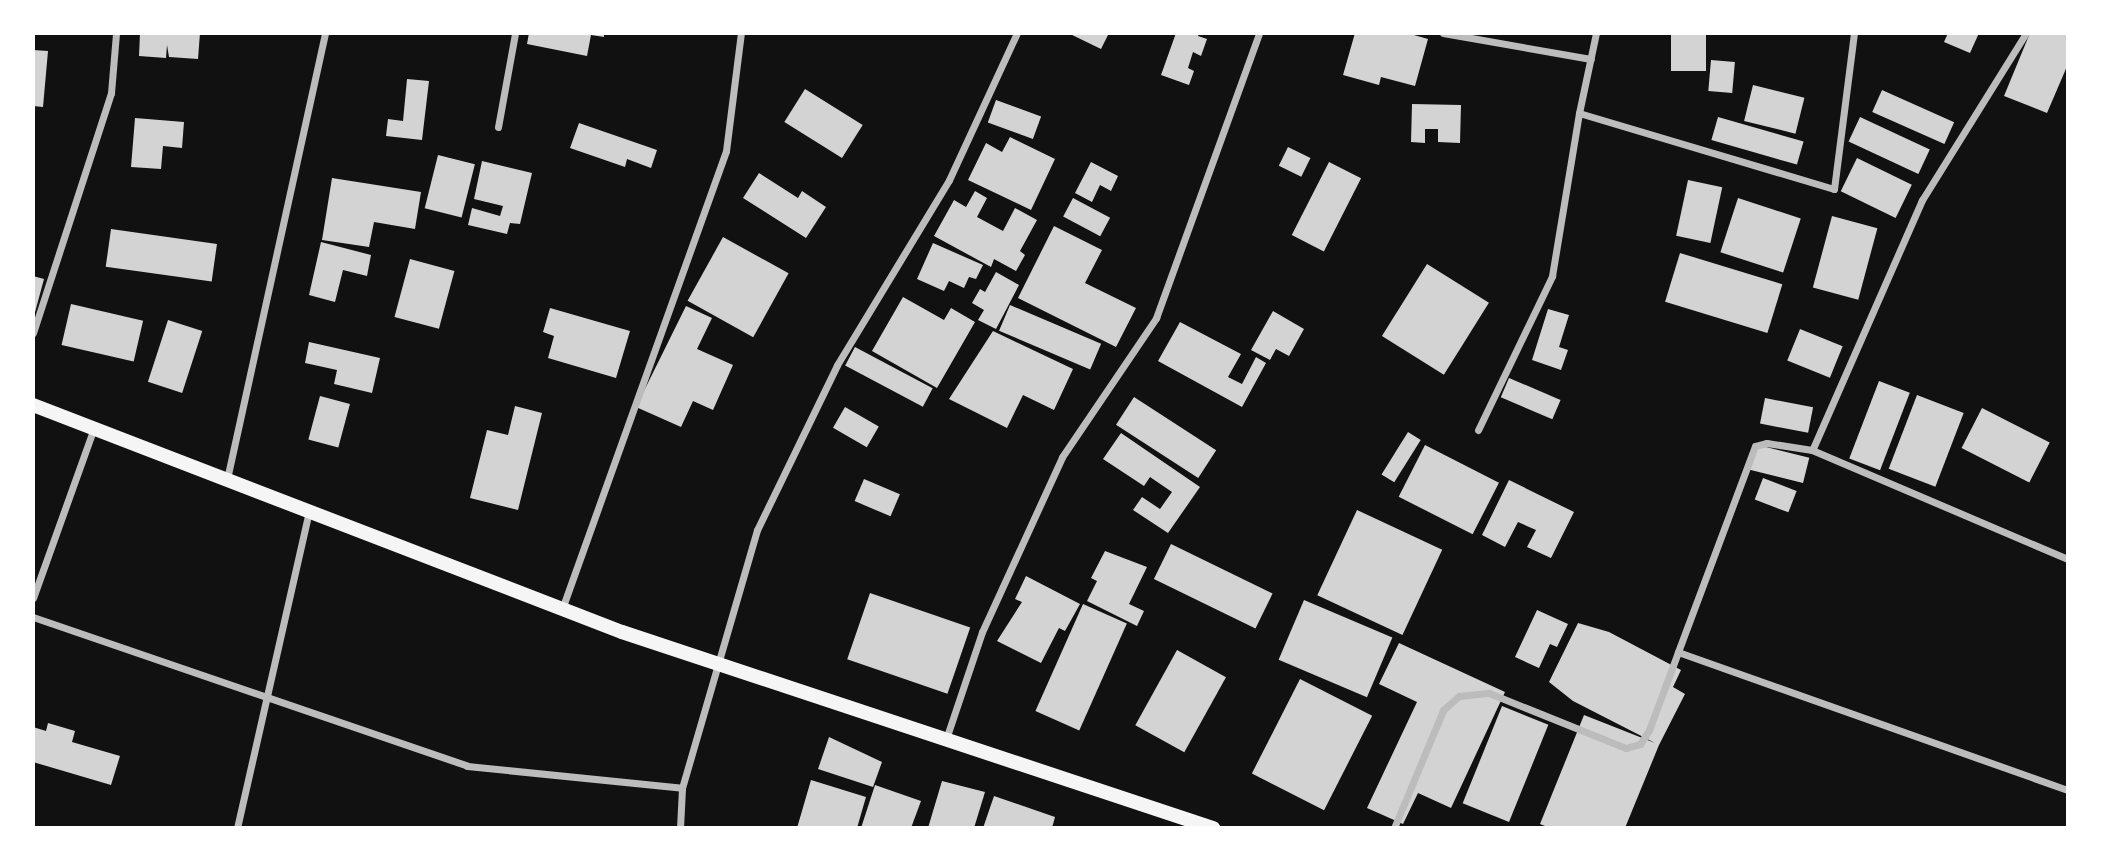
<!DOCTYPE html>
<html>
<head>
<meta charset="utf-8">
<style>
  body { margin:0 }
  #map { position:relative; width:2101px; height:861px; overflow:hidden; background:#111; font-family:"Varela Round",sans-serif }
  div>[style] { position:absolute }
  .building>* { inset:0; background:#d3d3d3; transform-origin:0 0 }
  .minor>* { height:7px; margin:-3.5px; padding:0 3.5px; transform-origin:3.5px; border-radius:3.5px; background:#bcbcbc }
  .secondary>* { height:14px; margin:-7px; padding:0 7px; transform-origin:7px; border-radius:7px; background:#f5f5f5 }
  span { translate:-50% -50%; white-space:nowrap; text-align:center; line-height:1.15; -webkit-text-stroke:5px #fff; paint-order:stroke }
  .frame { position:absolute; inset:0; border:35px solid #fff; pointer-events:none }
</style>
</head>
<body>
<div id="map">
  <div class="building">
    <i style="clip-path:polygon(140px 33px,200px 33px,198px 59px,169px 57px,167px 45px,166px 58px,139px 56px)"></i>
    <i style="clip-path:polygon(529px 33px,604px 33px,604px 37px,591px 35px,587px 56px,527px 44px)"></i>
    <i style="clip-path:polygon(1068px 33px,1109px 33px,1101px 49px)"></i>
    <i style="clip-path:polygon(1176px 33px,1199px 33px,1198px 36px,1207px 39px,1201px 56px,1193px 52px,1188px 68px,1194px 71px,1189px 85px,1161px 75px)"></i>
    <i style="clip-path:polygon(1355px 33px,1407px 33px,1428px 39px,1415px 86px,1381px 77px,1379px 85px,1343px 75px)"></i>
    <i style="left:1671px;top:33px;width:35px;height:38px"></i>
    <i style="clip-path:polygon(1948px 33px,1979px 33px,1970px 53px,1944px 42px)"></i>
    <i style="clip-path:polygon(2030px 33px,2068px 33px,2068px 64px,2047px 113px,2004px 96px)"></i>
    <i style="clip-path:polygon(33px 50px,48px 51px,43px 107px,33px 106px)"></i>
    <i style="left:1711px;top:60px;width:24px;height:31px;rotate:5deg"></i>
    <i style="clip-path:polygon(407px 79px,429px 81px,422px 140px,386px 136px,388px 119px,403px 121px)"></i>
    <i style="left:1753px;top:85px;width:53px;height:37px;rotate:14deg"></i>
    <i style="left:805px;top:89px;width:68px;height:39px;rotate:32deg"></i>
    <i style="left:1882px;top:90px;width:79px;height:24px;rotate:24deg"></i>
    <i style="left:996px;top:100px;width:48px;height:24px;rotate:20deg"></i>
    <i style="clip-path:polygon(1412px 104px,1461px 105px,1460px 143px,1438px 142px,1438px 129px,1425px 129px,1425px 143px,1411px 142px)"></i>
    <i style="left:1718px;top:117px;width:89px;height:24px;rotate:16deg"></i>
    <i style="left:1860px;top:117px;width:77px;height:27px;rotate:25deg"></i>
    <i style="clip-path:polygon(135px 118px,184px 122px,182px 148px,163px 146px,161px 169px,131px 167px)"></i>
    <i style="clip-path:polygon(579px 123px,657px 150px,651px 168px,627px 159px,625px 167px,570px 148px)"></i>
    <i style="clip-path:polygon(1010px 137px,1055px 159px,1031px 210px,968px 180px,986px 143px,1002px 152px)"></i>
    <i style="left:1288px;top:147px;width:25px;height:21px;rotate:26deg"></i>
    <i style="left:438px;top:155px;width:38px;height:55px;rotate:14deg"></i>
    <i style="left:1857px;top:158px;width:61px;height:37px;rotate:26deg"></i>
    <i style="clip-path:polygon(482px 161px,532px 173px,520px 224px,510px 223px,507px 234px,468px 225px,472px 208px,500px 216px,503px 206px,474px 199px)"></i>
    <i style="clip-path:polygon(1091px 162px,1118px 176px,1111px 191px,1100px 185px,1092px 202px,1075px 193px)"></i>
    <i style="left:1329px;top:162px;width:36px;height:82px;rotate:27deg"></i>
    <i style="clip-path:polygon(759px 173px,798px 198px,802px 191px,826px 207px,806px 238px,743px 198px)"></i>
    <i style="clip-path:polygon(332px 178px,421px 192px,415px 229px,374px 222px,369px 247px,322px 240px)"></i>
    <i style="left:1688px;top:180px;width:35px;height:57px;rotate:12deg"></i>
    <i style="clip-path:polygon(975px 191px,987px 198px,977px 217px,1003px 231px,1015px 208px,1037px 220px,1020px 251px,1025px 255px,1016px 271px,994px 259px,991px 267px,934px 236px,954px 200px,966px 207px)"></i>
    <i style="left:1073px;top:198px;width:42px;height:21px;rotate:28deg"></i>
    <i style="left:1738px;top:198px;width:66px;height:57px;rotate:18deg"></i>
    <i style="left:1832px;top:216px;width:47px;height:74px;rotate:15deg"></i>
    <i style="clip-path:polygon(1054px 226px,1102px 250px,1085px 283px,1136px 308px,1116px 347px,1018px 298px)"></i>
    <i style="left:111px;top:229px;width:107px;height:38px;rotate:8deg"></i>
    <i style="left:723px;top:237px;width:75px;height:73px;rotate:29deg"></i>
    <i style="clip-path:polygon(321px 242px,371px 255px,367px 276px,343px 270px,335px 302px,309px 295px)"></i>
    <i style="clip-path:polygon(933px 243px,983px 265px,976px 279px,969px 277px,964px 288px,949px 281px,944px 291px,917px 279px)"></i>
    <i style="left:1680px;top:253px;width:107px;height:51px;rotate:17deg"></i>
    <i style="left:410px;top:259px;width:46px;height:60px;rotate:15deg"></i>
    <i style="left:1427px;top:264px;width:73px;height:85px;rotate:32deg"></i>
    <i style="clip-path:polygon(996px 272px,1019px 285px,996px 329px,978px 320px,984px 310px,972px 303px,980px 289px,985px 292px)"></i>
    <i style="clip-path:polygon(33px 276px,44px 279px,34px 316px,33px 315px)"></i>
    <i style="clip-path:polygon(903px 297px,944px 320px,951px 308px,975px 322px,937px 388px,872px 351px)"></i>
    <i style="left:71px;top:304px;width:74px;height:42px;rotate:13deg"></i>
    <i style="left:1010px;top:305px;width:99px;height:28px;rotate:23deg"></i>
    <i style="clip-path:polygon(686px 306px,712px 318px,697px 349px,733px 365px,713px 410px,693px 401px,681px 427px,636px 407px)"></i>
    <i style="clip-path:polygon(550px 308px,630px 331px,616px 378px,548px 358px,554px 336px,543px 332px)"></i>
    <i style="clip-path:polygon(1548px 309px,1569px 315px,1559px 347px,1568px 350px,1561px 370px,1532px 360px)"></i>
    <i style="clip-path:polygon(1273px 311px,1304px 329px,1289px 356px,1276px 349px,1270px 360px,1251px 350px)"></i>
    <i style="left:168px;top:320px;width:36px;height:65px;rotate:18deg"></i>
    <i style="clip-path:polygon(1180px 322px,1241px 354px,1228px 377px,1242px 384px,1256px 357px,1266px 363px,1242px 407px,1158px 361px)"></i>
    <i style="left:1800px;top:329px;width:46px;height:34px;rotate:22deg"></i>
    <i style="clip-path:polygon(993px 331px,1073px 369px,1054px 410px,1023px 395px,1007px 428px,949px 399px)"></i>
    <i style="clip-path:polygon(309px 342px,380px 358px,372px 393px,334px 384px,337px 370px,305px 363px)"></i>
    <i style="left:855px;top:347px;width:88px;height:21px;rotate:28deg"></i>
    <i style="left:1509px;top:378px;width:56px;height:21px;rotate:23deg"></i>
    <i style="left:1879px;top:381px;width:33px;height:83px;rotate:21deg"></i>
    <i style="left:1917px;top:395px;width:50px;height:79px;rotate:21deg"></i>
    <i style="left:320px;top:396px;width:31px;height:45px;rotate:15deg"></i>
    <i style="left:1134px;top:397px;width:98px;height:33px;rotate:33deg"></i>
    <i style="left:1765px;top:398px;width:49px;height:26px;rotate:11deg"></i>
    <i style="clip-path:polygon(515px 406px,542px 413px,518px 510px,470px 498px,487px 430px,508px 435px)"></i>
    <i style="left:845px;top:407px;width:39px;height:24px;rotate:30deg"></i>
    <i style="left:1982px;top:408px;width:76px;height:45px;rotate:27deg"></i>
    <i style="left:1408px;top:432px;width:15px;height:50px;rotate:32deg"></i>
    <i style="clip-path:polygon(1121px 433px,1200px 487px,1168px 533px,1133px 510px,1142px 497px,1160px 509px,1172px 492px,1150px 477px,1144px 486px,1103px 459px)"></i>
    <i style="left:1754px;top:444px;width:57px;height:26px;rotate:14deg"></i>
    <i style="left:1425px;top:445px;width:83px;height:58px;rotate:27deg"></i>
    <i style="left:1763px;top:478px;width:36px;height:23px;rotate:21deg"></i>
    <i style="left:864px;top:479px;width:39px;height:24px;rotate:23deg"></i>
    <i style="clip-path:polygon(1509px 480px,1574px 512px,1551px 558px,1527px 547px,1536px 530px,1518px 522px,1505px 547px,1482px 535px)"></i>
    <i style="left:1357px;top:510px;width:94px;height:94px;rotate:25deg"></i>
    <i style="left:1171px;top:544px;width:113px;height:39px;rotate:26deg"></i>
    <i style="clip-path:polygon(1105px 551px,1147px 567px,1129px 604px,1144px 611px,1137px 626px,1087px 601px,1097px 581px,1091px 578px)"></i>
    <i style="clip-path:polygon(1026px 576px,1080px 604px,1065px 631px,1059px 628px,1041px 663px,997px 641px,1022px 602px,1015px 599px)"></i>
    <i style="left:870px;top:593px;width:106px;height:70px;rotate:19deg"></i>
    <i style="left:1304px;top:600px;width:96px;height:65px;rotate:23deg"></i>
    <i style="left:1083px;top:604px;width:48px;height:117px;rotate:24deg"></i>
    <i style="clip-path:polygon(1537px 610px,1568px 624px,1557px 647px,1550px 644px,1539px 668px,1515px 657px)"></i>
    <i style="clip-path:polygon(1578px 623px,1609px 632px,1681px 670px,1673px 687px,1685px 694px,1659px 745px,1625px 828px,1550px 828px,1540px 824px,1584px 715px,1655px 743px,1573px 701px,1549px 682px)"></i>
    <i style="clip-path:polygon(1399px 643px,1505px 692px,1451px 808px,1418px 793px,1403px 824px,1367px 808px,1417px 702px,1379px 684px)"></i>
    <i style="left:1177px;top:650px;width:56px;height:86px;rotate:29deg"></i>
    <i style="left:1300px;top:679px;width:81px;height:106px;rotate:27deg"></i>
    <i style="left:1502px;top:706px;width:50px;height:105px;rotate:22deg"></i>
    <i style="clip-path:polygon(48px 723px,75px 731px,72px 742px,120px 756px,111px 785px,33px 762px,33px 727px,46px 731px)"></i>
    <i style="clip-path:polygon(829px 737px,882px 762px,873px 787px,818px 769px)"></i>
    <i style="clip-path:polygon(811px 780px,866px 797px,857px 828px,797px 828px)"></i>
    <i style="clip-path:polygon(942px 781px,985px 792px,974px 828px,928px 828px)"></i>
    <i style="clip-path:polygon(875px 785px,921px 801px,911px 828px,861px 828px)"></i>
    <i style="clip-path:polygon(994px 796px,1055px 817px,1052px 828px,983px 828px)"></i>
  </div>
  <div class="minor">
    <i style="left:1443px;top:33px;width:150px;rotate:10deg"></i>
    <i style="left:2026px;top:33px;width:197px;rotate:121.9deg"></i>
    <i style="left:1922px;top:200px;width:273px;rotate:113.7deg"></i>
    <i style="left:1812px;top:450px;width:278px;rotate:23.1deg"></i>
    <i style="left:1579px;top:113px;width:266px;rotate:16.6deg"></i>
    <i style="left:1834px;top:189px;width:157px;rotate:-82.7deg"></i>
    <i style="left:498px;top:127px;width:96px;rotate:-79.7deg"></i>
    <i style="left:33px;top:333px;width:252px;rotate:-72deg"></i>
    <i style="left:111px;top:93px;width:60px;rotate:-85.2deg"></i>
    <i style="left:1478px;top:430px;width:171px;rotate:-64.3deg"></i>
    <i style="left:1552px;top:276px;width:165px;rotate:-80.6deg"></i>
    <i style="left:1579px;top:113px;width:82px;rotate:-78deg"></i>
    <i style="left:1812px;top:450px;width:46px;rotate:-171.2deg"></i>
    <i style="left:1767px;top:443px;width:12px;rotate:166deg"></i>
    <i style="left:1755px;top:446px;width:220px;rotate:110.5deg"></i>
    <i style="left:1678px;top:652px;width:414px;rotate:19.5deg"></i>
    <i style="left:227px;top:479px;width:457px;rotate:-77.6deg"></i>
    <i style="left:33px;top:598px;width:181px;rotate:-70.3deg"></i>
    <i style="left:562px;top:609px;width:486px;rotate:-70.3deg"></i>
    <i style="left:726px;top:151px;width:119px;rotate:-82.8deg"></i>
    <i style="left:33px;top:617px;width:459px;rotate:18.9deg"></i>
    <i style="left:467px;top:766px;width:216px;rotate:5.8deg"></i>
    <i style="left:946px;top:739px;width:113px;rotate:-71.4deg"></i>
    <i style="left:982px;top:632px;width:192px;rotate:-65.4deg"></i>
    <i style="left:1062px;top:457px;width:168px;rotate:-55.9deg"></i>
    <i style="left:1156px;top:318px;width:303px;rotate:-70.1deg"></i>
    <i style="left:237px;top:828px;width:324px;rotate:-77.2deg"></i>
    <i style="left:680px;top:828px;width:40px;rotate:-87.1deg"></i>
    <i style="left:682px;top:788px;width:269px;rotate:-73.8deg"></i>
    <i style="left:757px;top:530px;width:183px;rotate:-64.1deg"></i>
    <i style="left:837px;top:365px;width:216px;rotate:-58.8deg"></i>
    <i style="left:949px;top:180px;width:162px;rotate:-65.2deg"></i>
    <i style="left:1394px;top:828px;width:128px;rotate:-67.4deg"></i>
    <i style="left:1443px;top:710px;width:21px;rotate:-41deg"></i>
    <i style="left:1459px;top:696px;width:30px;rotate:-6deg"></i>
    <i style="left:1489px;top:693px;width:148px;rotate:21.9deg"></i>
    <i style="left:1626px;top:748px;width:15px;rotate:-16deg"></i>
    <i style="left:1640px;top:744px;width:17px;rotate:-57deg"></i>
    <i style="left:1649px;top:730px;width:83px;rotate:-69.6deg"></i>
  </div>
  <div class="secondary">
    <i style="left:33px;top:405px;width:631px;rotate:21.08deg"></i>
    <i style="left:622px;top:632px;width:623px;rotate:18.35deg"></i>
  </div>
  <div class="frame"></div>
</div>
</body>
</html>
